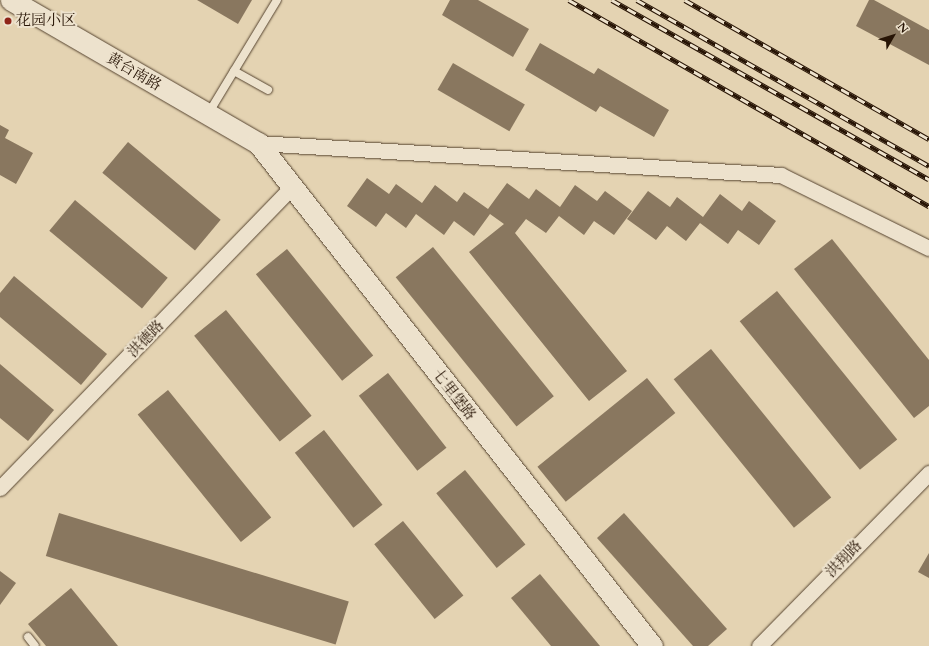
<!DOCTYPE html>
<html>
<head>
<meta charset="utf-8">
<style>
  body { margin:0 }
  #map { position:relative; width:929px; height:646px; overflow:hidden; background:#e4d3b2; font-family:Cardo,"Noto Serif SC",serif }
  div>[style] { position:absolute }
  .building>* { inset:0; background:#89775f; transform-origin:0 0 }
  .roads { filter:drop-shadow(0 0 1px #564430) drop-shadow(0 0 1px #564430) }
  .lane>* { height:8px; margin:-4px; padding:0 4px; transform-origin:4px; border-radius:4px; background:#ede2cd }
  .street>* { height:15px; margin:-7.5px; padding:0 7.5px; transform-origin:7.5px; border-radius:7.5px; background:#ede2cd }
  .secondary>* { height:21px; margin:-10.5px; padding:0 10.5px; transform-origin:10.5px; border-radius:10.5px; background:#ede2cd }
  .rail>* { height:4.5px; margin-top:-2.25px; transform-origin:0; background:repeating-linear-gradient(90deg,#ede2cd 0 9px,#271405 0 18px); box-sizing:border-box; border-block:1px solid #271405 }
  .dots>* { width:11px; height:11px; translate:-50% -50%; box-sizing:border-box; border:2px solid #ede2cd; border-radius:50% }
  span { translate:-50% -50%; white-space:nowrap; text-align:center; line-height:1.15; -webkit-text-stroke:4px #ede2cd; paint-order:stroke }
  .poi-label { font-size:15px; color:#271405 }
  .left { translate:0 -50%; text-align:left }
  .street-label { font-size:15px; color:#271405 }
  .north { position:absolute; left:873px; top:16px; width:40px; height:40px; -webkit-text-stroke:3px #ede2cd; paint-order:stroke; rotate:51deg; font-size:11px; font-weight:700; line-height:16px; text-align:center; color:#271405 }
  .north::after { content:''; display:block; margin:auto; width:14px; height:18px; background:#271405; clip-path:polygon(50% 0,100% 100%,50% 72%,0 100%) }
</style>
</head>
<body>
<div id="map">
  <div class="building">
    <i style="clip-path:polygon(197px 0,252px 0,238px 24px)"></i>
    <i style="clip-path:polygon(450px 0,478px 0,529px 29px,513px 57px,442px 15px)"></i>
    <i style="clip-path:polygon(869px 0,874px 0,929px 30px,929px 65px,856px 26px)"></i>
    <i style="clip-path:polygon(540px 43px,594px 74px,598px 68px,669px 110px,654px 137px,600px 106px,596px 112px,525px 70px)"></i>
    <i style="left:453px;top:63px;width:83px;height:31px;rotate:30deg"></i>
    <i style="clip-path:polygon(0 125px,9px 130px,5px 138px,33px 153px,16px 184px,0 175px)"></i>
    <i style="left:128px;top:142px;width:121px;height:40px;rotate:40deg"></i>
    <i style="clip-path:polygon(367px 178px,389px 194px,396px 184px,422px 203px,435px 185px,457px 202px,464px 192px,488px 209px,507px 183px,529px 199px,536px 189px,560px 207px,575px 185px,597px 201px,605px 191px,632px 211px,614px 235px,594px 221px,584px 235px,559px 216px,546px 233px,526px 219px,515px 233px,627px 371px,589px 401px,469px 252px,504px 224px,490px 214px,474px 236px,454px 221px,444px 235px,416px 214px,406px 228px,386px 213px,376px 227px,347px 206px)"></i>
    <i style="clip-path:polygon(648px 191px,670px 207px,677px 197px,703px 217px,720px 194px,742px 211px,749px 201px,776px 221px,759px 245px,738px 230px,728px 244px,700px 223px,686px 241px,667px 226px,656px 240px,627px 219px)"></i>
    <i style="left:75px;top:200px;width:121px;height:40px;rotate:40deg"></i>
    <i style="clip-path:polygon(832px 239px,929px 360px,929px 406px,914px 418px,794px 269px)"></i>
    <i style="left:433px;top:247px;width:192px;height:48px;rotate:51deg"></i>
    <i style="left:287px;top:249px;width:137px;height:40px;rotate:51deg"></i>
    <i style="clip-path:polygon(14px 276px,107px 354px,81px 385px,0 317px,0 293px)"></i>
    <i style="left:777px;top:291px;width:191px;height:48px;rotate:51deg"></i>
    <i style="left:226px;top:310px;width:136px;height:41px;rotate:51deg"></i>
    <i style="left:711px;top:349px;width:191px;height:48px;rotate:51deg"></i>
    <i style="clip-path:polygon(0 364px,54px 410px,28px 441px,0 418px)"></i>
    <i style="left:388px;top:373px;width:95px;height:37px;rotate:52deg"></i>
    <i style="left:647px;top:378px;width:45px;height:141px;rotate:51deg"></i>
    <i style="left:168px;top:390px;width:164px;height:39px;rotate:51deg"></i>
    <i style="left:324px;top:430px;width:95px;height:37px;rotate:52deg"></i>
    <i style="left:465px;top:470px;width:96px;height:37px;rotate:51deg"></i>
    <i style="left:59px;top:513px;width:303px;height:45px;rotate:17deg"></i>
    <i style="clip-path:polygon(624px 513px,727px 629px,708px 646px,693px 646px,597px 538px)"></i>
    <i style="left:403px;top:521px;width:96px;height:37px;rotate:51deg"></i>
    <i style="clip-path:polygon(929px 553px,929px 578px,918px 572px)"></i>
    <i style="clip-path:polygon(0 571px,16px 583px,0 605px)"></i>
    <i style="clip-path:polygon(540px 574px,600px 646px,551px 646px,511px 598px)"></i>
    <i style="clip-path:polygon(71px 588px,118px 646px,46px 646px,28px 624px)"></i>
  </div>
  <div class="roads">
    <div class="lane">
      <i style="left:234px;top:71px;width:39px;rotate:29deg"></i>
      <i style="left:208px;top:114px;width:133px;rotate:-58.8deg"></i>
      <i style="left:28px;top:637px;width:11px;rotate:52deg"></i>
    </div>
    <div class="street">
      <i style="left:258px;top:143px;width:524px;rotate:3.5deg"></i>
      <i style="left:781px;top:175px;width:165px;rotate:26.3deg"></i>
      <i style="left:0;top:488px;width:418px;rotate:-45.9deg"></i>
      <i style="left:759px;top:646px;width:243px;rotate:-45.5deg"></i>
    </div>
    <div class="secondary">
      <i style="left:11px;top:0;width:285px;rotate:30.1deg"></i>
      <i style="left:258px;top:143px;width:639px;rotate:51.93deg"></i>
    </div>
  </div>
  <div class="rail">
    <i style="left:569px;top:0;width:415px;rotate:29.8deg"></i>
    <i style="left:612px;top:0;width:364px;rotate:29.5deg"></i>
    <i style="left:637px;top:0;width:336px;rotate:29.6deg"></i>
    <i style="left:685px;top:0;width:281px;rotate:29.7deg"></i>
  </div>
  <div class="dots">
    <i style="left:8px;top:21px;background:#8f2418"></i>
  </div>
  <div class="poi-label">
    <span class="left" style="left:16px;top:21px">花园小区</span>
  </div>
  <div class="street-label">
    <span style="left:134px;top:72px;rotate:30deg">黄台南路</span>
    <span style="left:146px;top:339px;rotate:-46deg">洪德路</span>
    <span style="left:454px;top:395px;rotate:52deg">七里堡路</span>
    <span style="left:844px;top:559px;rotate:-46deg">洪翔路</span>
  </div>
  <div class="north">N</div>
</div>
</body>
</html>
